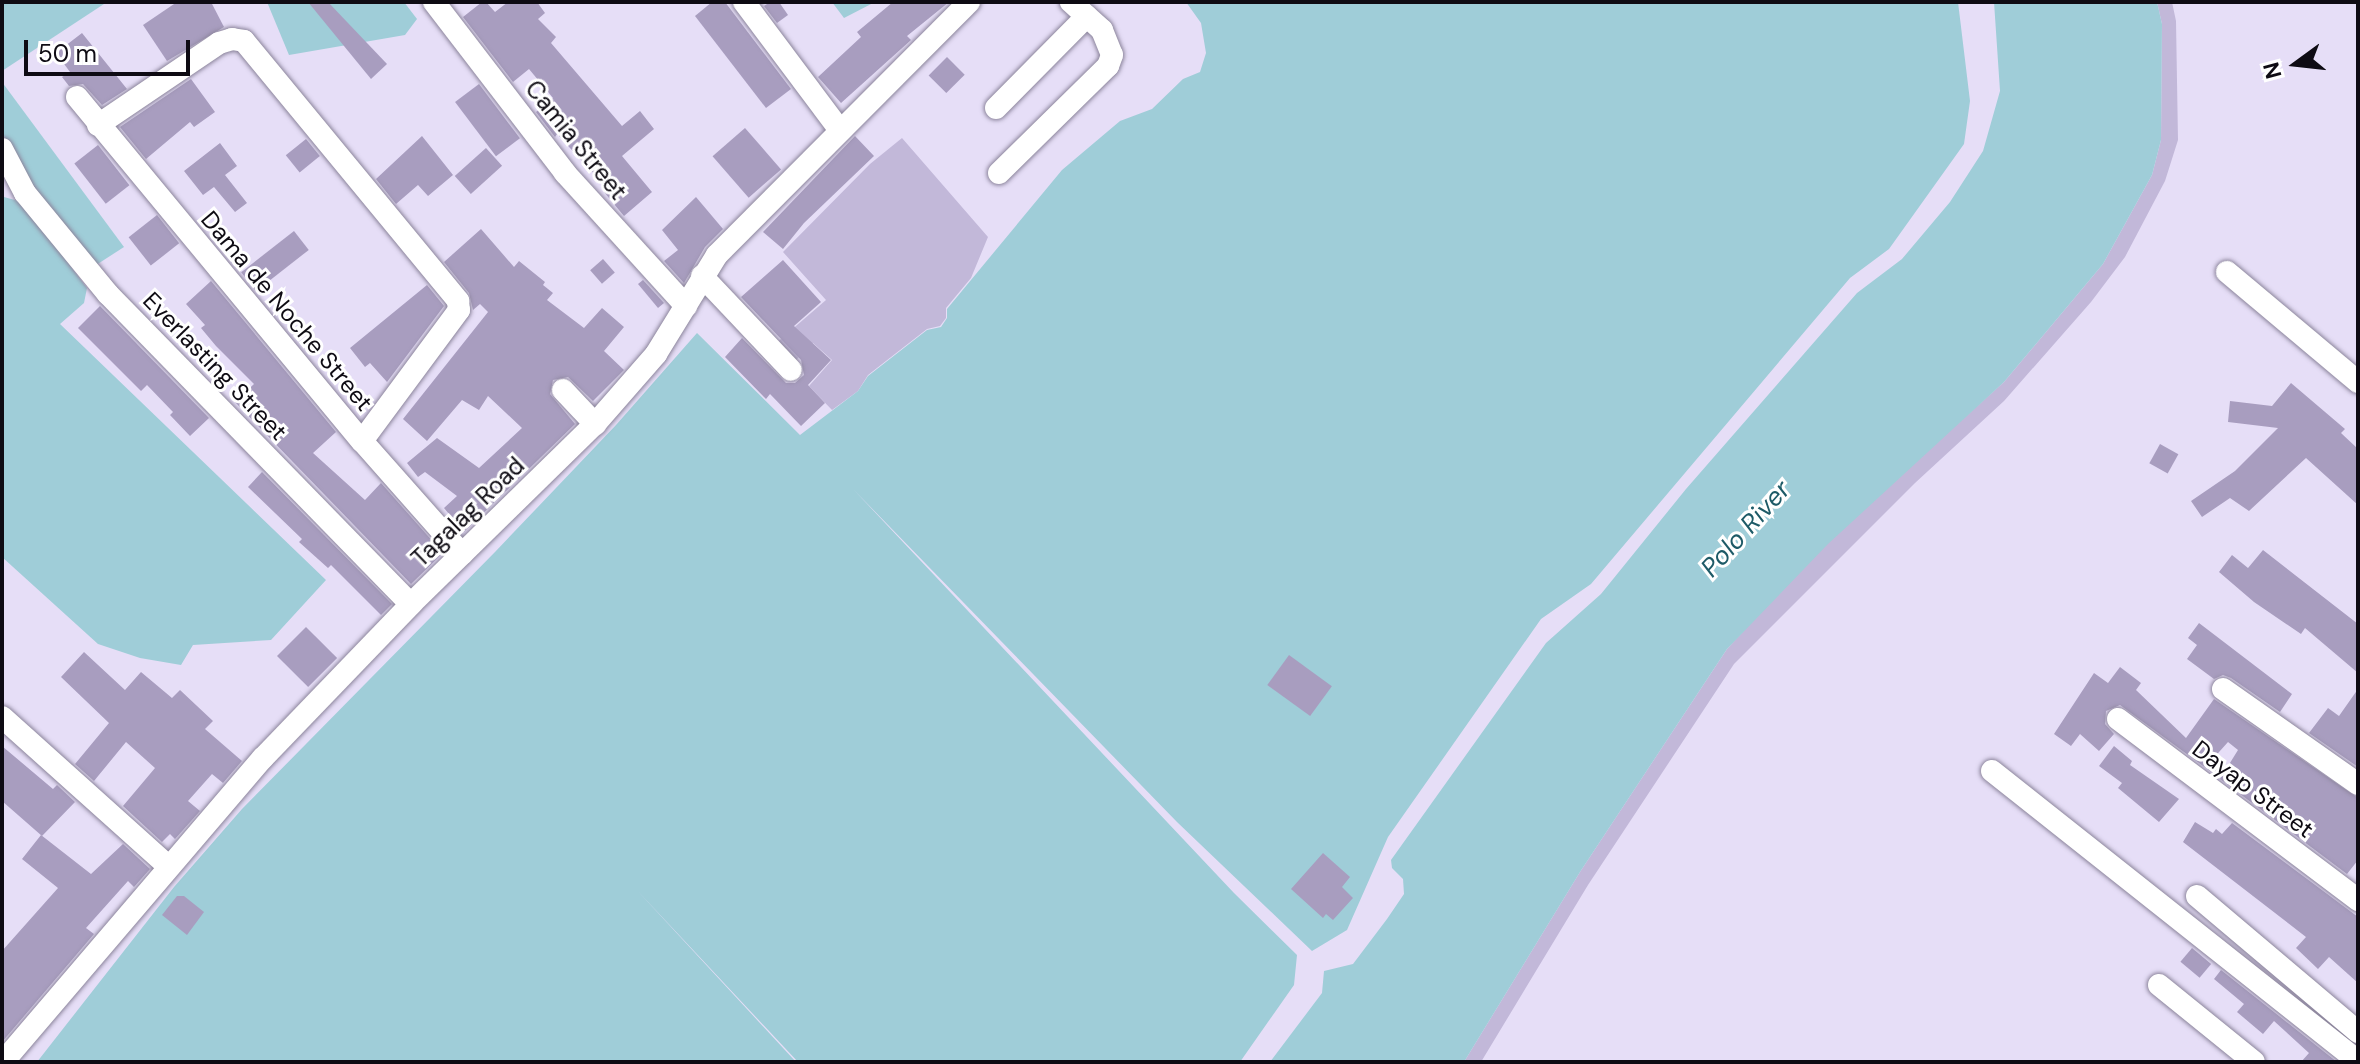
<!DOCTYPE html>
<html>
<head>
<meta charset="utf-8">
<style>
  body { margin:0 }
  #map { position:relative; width:2360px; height:1064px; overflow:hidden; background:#e6def7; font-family:"DM Sans",sans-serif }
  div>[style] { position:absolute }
  .green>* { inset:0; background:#c2b8d9 }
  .water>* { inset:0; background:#9fcdd8 }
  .building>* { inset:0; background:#a89dbf; transform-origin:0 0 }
  .roads { filter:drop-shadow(0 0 2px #8b849b) drop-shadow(0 0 2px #8b849b) }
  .minor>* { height:22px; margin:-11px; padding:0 11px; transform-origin:11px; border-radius:11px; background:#fff }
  span { translate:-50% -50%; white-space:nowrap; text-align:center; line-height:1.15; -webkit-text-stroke:6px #fff; paint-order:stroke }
  .street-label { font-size:24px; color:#0e0b13 }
  .water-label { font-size:26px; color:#1d5a67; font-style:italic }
  .frame { position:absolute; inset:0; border:4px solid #0e0b13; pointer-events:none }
  .north { position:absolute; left:2256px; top:24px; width:80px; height:80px; -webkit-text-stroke:6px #fff; paint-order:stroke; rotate:255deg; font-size:22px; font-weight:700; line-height:32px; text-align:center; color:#0e0b13 }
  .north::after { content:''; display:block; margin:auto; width:28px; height:36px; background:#0e0b13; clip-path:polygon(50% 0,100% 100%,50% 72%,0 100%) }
  .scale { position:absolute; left:24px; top:40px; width:166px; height:36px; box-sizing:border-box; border:4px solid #0e0b13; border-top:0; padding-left:10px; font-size:24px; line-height:28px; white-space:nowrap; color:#0e0b13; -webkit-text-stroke:6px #fff; paint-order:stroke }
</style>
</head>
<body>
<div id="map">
  <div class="green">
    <i style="clip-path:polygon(2157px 2px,2172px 2px,2176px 21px,2178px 140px,2165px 181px,2125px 257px,2091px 302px,2004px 401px,1915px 483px,1734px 664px,1588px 885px,1481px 1062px,1464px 1062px,1580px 872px,1727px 649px,1784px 587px,1786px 578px,2004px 382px,2103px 264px,2152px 175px,2161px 140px,2162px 24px)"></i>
    <i style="clip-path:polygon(902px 138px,988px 237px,971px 278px,946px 308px,946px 318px,940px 326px,927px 329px,868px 375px,858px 391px,832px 410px,809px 386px,832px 360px,813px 343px,793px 363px,774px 345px,826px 300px,783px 252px,870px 164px)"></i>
  </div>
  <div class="water">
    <i style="clip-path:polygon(2px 2px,107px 2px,2px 71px)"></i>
    <i style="clip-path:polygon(267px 2px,404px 2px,417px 19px,405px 35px,289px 55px)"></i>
    <i style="clip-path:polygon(832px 2px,875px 2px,844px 18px)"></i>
    <i style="clip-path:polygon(1186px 2px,1958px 2px,1970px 101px,1964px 144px,1889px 249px,1850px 278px,1591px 584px,1541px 619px,1388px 837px,1347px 930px,1312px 951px,1177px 822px,853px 489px,1234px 893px,1297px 955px,1294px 985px,1240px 1062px,798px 1062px,634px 887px,796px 1062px,37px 1062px,174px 887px,242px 809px,495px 552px,616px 425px,697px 333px,800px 435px,858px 391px,868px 376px,927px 330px,941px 327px,947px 318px,947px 309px,1062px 170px,1120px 121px,1152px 109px,1183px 79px,1200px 72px,1206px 53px,1201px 23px)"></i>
    <i style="clip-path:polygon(1994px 2px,2157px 2px,2162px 24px,2161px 140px,2152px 175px,2103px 264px,2004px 382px,1828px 544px,1727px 649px,1580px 872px,1464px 1062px,1270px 1062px,1322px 993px,1324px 971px,1353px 964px,1387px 919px,1404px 894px,1403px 879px,1392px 868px,1391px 860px,1546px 643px,1601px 594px,1686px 489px,1857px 293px,1902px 259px,1950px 202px,1983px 151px,2000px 91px)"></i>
    <i style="clip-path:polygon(2px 82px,124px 247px,93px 267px,18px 165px,2px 132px)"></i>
    <i style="clip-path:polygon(4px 197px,22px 202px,87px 288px,84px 303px,60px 324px,326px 580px,271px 640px,193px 645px,181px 665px,140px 658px,98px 644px,2px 557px)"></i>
  </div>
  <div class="building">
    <i style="clip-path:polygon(177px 2px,211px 2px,224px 27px,167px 61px,143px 25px)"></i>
    <i style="clip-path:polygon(308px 2px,328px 2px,387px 64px,371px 79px)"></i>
    <i style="clip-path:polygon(482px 2px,486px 2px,495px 12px,508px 2px,537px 2px,545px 13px,538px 19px,556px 37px,551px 43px,622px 126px,640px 111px,654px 129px,622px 156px,652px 192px,624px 216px,604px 192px,608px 189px,557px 134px,555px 137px,536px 112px,553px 98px,529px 69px,513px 82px,463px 17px)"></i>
    <i style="clip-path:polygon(712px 2px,725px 2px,791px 89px,766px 108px,695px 16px)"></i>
    <i style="clip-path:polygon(770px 2px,779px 2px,788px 15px,777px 23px,764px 6px)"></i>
    <i style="clip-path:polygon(893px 2px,949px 2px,907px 36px,911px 40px,841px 103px,818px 77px,861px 37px,857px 32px)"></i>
    <i style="clip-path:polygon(82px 33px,127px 89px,102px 105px,83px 84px,69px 86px,62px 77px,70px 72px,56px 53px)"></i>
    <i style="left:947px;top:57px;width:25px;height:26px;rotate:45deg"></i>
    <i style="clip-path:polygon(191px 79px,215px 112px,194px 127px,190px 122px,146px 159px,120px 127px)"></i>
    <i style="left:479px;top:84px;width:68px;height:30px;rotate:53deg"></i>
    <i style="left:745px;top:128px;width:55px;height:43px;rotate:49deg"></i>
    <i style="clip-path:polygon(422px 136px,453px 175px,428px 196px,418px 185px,396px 204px,376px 179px)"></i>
    <i style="clip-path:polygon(855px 136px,874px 156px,804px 223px,783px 249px,763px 232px)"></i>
    <i style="left:306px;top:139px;width:22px;height:26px;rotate:51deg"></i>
    <i style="clip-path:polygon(220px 143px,237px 166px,225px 175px,247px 203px,235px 212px,214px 187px,203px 195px,184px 171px)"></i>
    <i style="left:98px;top:145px;width:51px;height:30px;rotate:52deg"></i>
    <i style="left:486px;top:148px;width:24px;height:42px;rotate:48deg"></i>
    <i style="clip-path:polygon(696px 197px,723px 229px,705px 247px,684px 283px,664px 261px,678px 250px,662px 230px)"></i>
    <i style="left:157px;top:215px;width:36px;height:36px;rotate:52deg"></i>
    <i style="clip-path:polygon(481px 229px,514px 267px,519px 261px,545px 282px,543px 285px,553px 293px,547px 300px,584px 328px,602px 308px,624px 327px,604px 351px,624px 370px,593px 401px,568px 377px,553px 380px,550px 394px,575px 424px,464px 532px,444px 508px,457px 496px,425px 472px,418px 477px,407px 463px,437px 438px,479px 468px,522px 428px,488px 396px,479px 410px,462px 400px,427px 441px,403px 419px,488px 312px,480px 304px,473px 310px,469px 293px,444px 262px)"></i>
    <i style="left:294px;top:231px;width:24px;height:67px;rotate:52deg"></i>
    <i style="left:603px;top:259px;width:18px;height:17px;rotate:49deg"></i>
    <i style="clip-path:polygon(783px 260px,821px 302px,794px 326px,831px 360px,808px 385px,825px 403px,801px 426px,770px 394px,766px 399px,725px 357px,742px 338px,786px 383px,795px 383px,804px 375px,801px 360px,741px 297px)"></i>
    <i style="clip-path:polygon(643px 280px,664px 303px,658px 308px,638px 284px)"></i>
    <i style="clip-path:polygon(211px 281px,336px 432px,313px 453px,365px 500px,381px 483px,443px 553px,411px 584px,235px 402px,254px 384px,216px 346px,201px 328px,205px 325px,186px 304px)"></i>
    <i style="clip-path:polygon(427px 285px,444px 306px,387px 382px,370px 363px,365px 367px,350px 348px)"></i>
    <i style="clip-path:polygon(100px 306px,209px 418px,190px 436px,170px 415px,173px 412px,147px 385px,141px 391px,78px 328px)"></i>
    <i style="clip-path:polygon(2291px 383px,2345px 429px,2341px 433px,2358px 449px,2358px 505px,2306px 458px,2249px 511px,2230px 498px,2202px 517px,2191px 501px,2235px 471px,2278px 428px,2228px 422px,2230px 401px,2272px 406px)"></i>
    <i style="left:2160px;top:444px;width:21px;height:22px;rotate:29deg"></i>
    <i style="clip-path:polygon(262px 472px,392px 604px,381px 615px,331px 565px,328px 568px,299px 542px,302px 539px,248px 487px)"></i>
    <i style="clip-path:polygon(2263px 550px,2358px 624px,2358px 673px,2305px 628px,2301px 634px,2254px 602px,2219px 572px,2232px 555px,2248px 568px)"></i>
    <i style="clip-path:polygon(2199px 623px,2292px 694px,2280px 712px,2231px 678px,2223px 675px,2214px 679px,2187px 659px,2197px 645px,2188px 638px)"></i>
    <i style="left:306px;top:627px;width:44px;height:41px;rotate:45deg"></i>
    <i style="clip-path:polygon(84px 652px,125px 690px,141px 672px,172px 698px,180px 690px,213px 721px,205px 729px,242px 761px,223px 783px,212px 774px,188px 801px,200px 811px,175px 839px,170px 834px,162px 842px,123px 806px,155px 768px,126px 742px,94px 781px,75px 764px,109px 723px,61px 677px)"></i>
    <i style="left:1289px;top:655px;width:53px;height:37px;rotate:36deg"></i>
    <i style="clip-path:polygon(2120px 667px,2141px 683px,2136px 690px,2186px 738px,2214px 699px,2358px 798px,2358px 860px,2347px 874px,2220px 779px,2238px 750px,2228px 742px,2211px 761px,2219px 769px,2214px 774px,2120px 705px,2106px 711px,2105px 724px,2114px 734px,2099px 751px,2080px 734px,2071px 746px,2054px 734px,2094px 673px,2108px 683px)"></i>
    <i style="clip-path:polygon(2358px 689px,2358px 767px,2309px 733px,2328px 708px,2339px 716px)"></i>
    <i style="clip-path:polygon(2px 746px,53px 789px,57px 785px,75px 802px,42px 836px,2px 801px)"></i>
    <i style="clip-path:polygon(2114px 746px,2132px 761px,2130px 765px,2179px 799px,2159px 822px,2118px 788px,2122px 783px,2099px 766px)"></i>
    <i style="clip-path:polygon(2195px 822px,2213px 833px,2216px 829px,2222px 834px,2232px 823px,2358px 917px,2358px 983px,2329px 957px,2318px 969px,2296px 948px,2306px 937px,2183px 842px)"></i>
    <i style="clip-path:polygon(41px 835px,91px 874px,123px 844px,150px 869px,134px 887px,128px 881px,86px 928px,94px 934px,2px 1042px,2px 951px,58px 888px,22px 859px)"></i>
    <i style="clip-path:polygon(1323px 853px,1350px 877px,1342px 887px,1353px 898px,1333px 920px,1326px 914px,1323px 918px,1291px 889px)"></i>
    <i style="clip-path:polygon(177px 896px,184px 896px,204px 912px,187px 935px,162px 915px)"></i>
    <i style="left:2192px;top:948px;width:25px;height:18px;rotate:40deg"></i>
    <i style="clip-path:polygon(2221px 970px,2337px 1062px,2301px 1062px,2309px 1053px,2274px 1021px,2263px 1034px,2237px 1012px,2244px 1004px,2214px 979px)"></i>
  </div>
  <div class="roads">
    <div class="minor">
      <i style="left:434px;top:2px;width:215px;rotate:52.5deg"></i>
      <i style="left:565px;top:173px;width:180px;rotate:47.7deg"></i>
      <i style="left:744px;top:2px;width:159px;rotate:53.2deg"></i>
      <i style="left:77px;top:97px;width:447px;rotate:50.4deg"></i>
      <i style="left:362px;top:441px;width:151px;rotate:48.5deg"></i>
      <i style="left:996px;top:108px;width:129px;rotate:-45.3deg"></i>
      <i style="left:98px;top:125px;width:146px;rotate:-34.1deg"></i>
      <i style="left:219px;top:43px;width:14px;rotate:-17deg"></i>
      <i style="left:232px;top:39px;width:12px;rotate:9deg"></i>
      <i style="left:244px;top:41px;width:337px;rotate:50.5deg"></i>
      <i style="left:458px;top:301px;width:9px;rotate:84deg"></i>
      <i style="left:459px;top:310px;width:163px;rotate:126.5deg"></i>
      <i style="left:2px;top:149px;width:50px;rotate:62.4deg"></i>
      <i style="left:25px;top:193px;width:131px;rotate:50.6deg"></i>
      <i style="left:108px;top:294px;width:433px;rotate:45.7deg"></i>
      <i style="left:999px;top:173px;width:153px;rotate:-44.5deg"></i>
      <i style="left:1108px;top:66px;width:12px;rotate:-70deg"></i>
      <i style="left:1112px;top:55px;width:27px;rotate:-112deg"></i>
      <i style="left:1102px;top:30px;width:42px;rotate:-137.9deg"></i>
      <i style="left:2227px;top:272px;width:171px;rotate:40deg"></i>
      <i style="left:702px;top:276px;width:129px;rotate:46.6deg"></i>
      <i style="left:563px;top:390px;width:47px;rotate:46.7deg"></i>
      <i style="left:2223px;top:689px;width:165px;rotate:35.1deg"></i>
      <i style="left:2px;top:717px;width:224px;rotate:41.9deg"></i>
      <i style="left:2118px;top:719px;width:301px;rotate:37deg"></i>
      <i style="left:1992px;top:771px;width:467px;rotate:38.4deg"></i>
      <i style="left:2197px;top:896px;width:211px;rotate:40.2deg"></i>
      <i style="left:2159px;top:985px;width:122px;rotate:39deg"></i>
      <i style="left:3px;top:1062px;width:400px;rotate:-49.5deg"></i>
      <i style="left:263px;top:758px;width:214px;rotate:-46.1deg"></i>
      <i style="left:411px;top:604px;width:257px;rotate:-44.4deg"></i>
      <i style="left:595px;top:424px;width:93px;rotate:-48.9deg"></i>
      <i style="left:656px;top:354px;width:116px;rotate:-58.4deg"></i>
      <i style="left:717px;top:255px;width:357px;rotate:-45.1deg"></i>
    </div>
  </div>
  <div class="street-label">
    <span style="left:576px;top:140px;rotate:51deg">Camia Street</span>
    <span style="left:287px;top:311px;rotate:50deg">Dama de Noche Street</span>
    <span style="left:215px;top:366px;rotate:46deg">Everlasting Street</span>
    <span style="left:468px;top:512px;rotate:-44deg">Tagalag Road</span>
    <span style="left:2253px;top:789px;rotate:37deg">Dayap Street</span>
  </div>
  <div class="water-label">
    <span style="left:1746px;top:529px;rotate:-48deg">Polo River</span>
  </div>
  <div class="frame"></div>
  <div class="north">N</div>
  <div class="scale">50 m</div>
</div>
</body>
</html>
